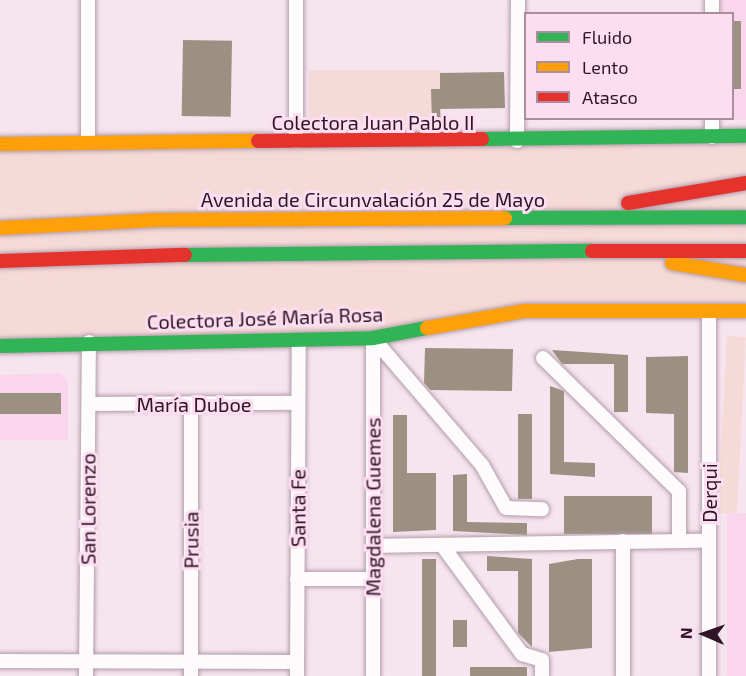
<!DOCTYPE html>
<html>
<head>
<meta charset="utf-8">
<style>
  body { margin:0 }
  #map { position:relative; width:746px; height:676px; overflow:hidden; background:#f6e4ef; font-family:"Exo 2",sans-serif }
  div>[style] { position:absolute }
  .built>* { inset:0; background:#fad6ec; transform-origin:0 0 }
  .green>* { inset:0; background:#f6dad7; transform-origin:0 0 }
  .building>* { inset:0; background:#9b9082; transform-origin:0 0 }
  .roads { filter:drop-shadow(0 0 2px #b29caa) drop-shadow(0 0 2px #b29caa) }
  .street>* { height:14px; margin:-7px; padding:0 7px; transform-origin:7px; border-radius:7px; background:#fefbfd }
  .fast>* { height:14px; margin:-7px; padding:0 7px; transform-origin:7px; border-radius:7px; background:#30b455 }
  .slow>* { height:14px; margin:-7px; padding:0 7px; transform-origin:7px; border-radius:7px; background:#ff9f0a }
  .jam>* { height:14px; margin:-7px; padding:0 7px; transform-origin:7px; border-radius:7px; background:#e5322d }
  span { translate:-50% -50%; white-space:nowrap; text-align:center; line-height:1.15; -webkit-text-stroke:6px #fdddf0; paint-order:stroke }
  .street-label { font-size:20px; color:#301427 }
  .legend { position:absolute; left:524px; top:12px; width:210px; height:108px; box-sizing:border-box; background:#fdddf0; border:2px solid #ab8da0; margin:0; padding:8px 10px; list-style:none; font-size:18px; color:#301427 }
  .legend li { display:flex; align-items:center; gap:12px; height:30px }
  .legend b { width:30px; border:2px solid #ab8da0 }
  .north { position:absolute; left:674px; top:604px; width:60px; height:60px; -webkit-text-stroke:4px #fdddf0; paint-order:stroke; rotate:272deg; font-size:16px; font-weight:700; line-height:24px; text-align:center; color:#301427 }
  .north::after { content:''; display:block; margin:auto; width:21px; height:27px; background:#301427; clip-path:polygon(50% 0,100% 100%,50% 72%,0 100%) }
</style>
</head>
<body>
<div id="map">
  <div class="built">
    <i style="clip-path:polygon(721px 0,746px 0,746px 120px,730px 119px,732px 14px,721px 13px)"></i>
    <i style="clip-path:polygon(61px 373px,68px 381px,68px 440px,0 440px,0 375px)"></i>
    <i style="left:727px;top:513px;width:19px;height:163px"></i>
  </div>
  <div class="green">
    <i style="left:309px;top:70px;width:132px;height:55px"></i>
    <i style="clip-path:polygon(746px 136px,746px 311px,524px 311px,373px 338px,0 346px,0 144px)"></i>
    <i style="left:727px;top:336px;width:19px;height:177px;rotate:3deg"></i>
  </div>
  <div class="building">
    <i style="left:732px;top:21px;width:9px;height:68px"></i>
    <i style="left:183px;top:40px;width:49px;height:76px;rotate:1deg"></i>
    <i style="clip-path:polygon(504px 72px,505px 108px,440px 109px,441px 122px,432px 123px,431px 89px,440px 89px,440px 73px)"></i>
    <i style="clip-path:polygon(425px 348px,513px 349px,512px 391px,430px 390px,424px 383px)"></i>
    <i style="clip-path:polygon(552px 350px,628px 355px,628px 412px,614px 412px,614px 364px,562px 364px)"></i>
    <i style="clip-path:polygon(688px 356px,688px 473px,674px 472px,674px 414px,646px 413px,646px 357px)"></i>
    <i style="clip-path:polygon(550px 386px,564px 391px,564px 462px,595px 463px,595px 477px,550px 474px)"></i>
    <i style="left:0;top:393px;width:61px;height:21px"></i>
    <i style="left:518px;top:414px;width:14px;height:85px"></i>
    <i style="clip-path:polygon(393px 415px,407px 415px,407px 473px,436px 473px,436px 530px,393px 532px)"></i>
    <i style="clip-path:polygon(467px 474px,467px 522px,527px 523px,527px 535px,453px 531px,453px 475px)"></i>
    <i style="left:564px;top:496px;width:88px;height:38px"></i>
    <i style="clip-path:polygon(487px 556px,532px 559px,532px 647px,518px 633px,518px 571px,487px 571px)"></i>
    <i style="left:422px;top:559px;width:14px;height:117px"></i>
    <i style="clip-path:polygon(578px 559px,592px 559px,592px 648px,549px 652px,549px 564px)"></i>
    <i style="left:453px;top:620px;width:14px;height:27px"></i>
    <i style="left:470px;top:667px;width:57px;height:9px"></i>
  </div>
  <div class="roads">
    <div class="street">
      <i style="left:712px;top:0;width:14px;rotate:90deg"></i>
      <i style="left:712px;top:118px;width:19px;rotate:90deg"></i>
      <i style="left:296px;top:141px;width:141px;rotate:-90deg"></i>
      <i style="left:517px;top:141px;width:141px;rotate:-89.6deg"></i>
      <i style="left:88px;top:143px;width:143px;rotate:-90deg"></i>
      <i style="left:373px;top:338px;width:167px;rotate:49.4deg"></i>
      <i style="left:482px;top:465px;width:49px;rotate:60.8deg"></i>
      <i style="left:506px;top:508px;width:36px;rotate:2deg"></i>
      <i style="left:543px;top:358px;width:190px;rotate:44.4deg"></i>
      <i style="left:679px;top:491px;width:50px;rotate:90deg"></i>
      <i style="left:89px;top:404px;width:209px;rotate:-0.3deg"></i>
      <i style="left:623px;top:541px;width:135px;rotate:90deg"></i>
      <i style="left:442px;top:545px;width:135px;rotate:53.7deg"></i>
      <i style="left:522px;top:654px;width:21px;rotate:17deg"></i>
      <i style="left:542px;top:660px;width:16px;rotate:90deg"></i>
      <i style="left:373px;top:546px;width:336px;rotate:-0.9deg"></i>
      <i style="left:297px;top:579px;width:76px"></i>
      <i style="left:0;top:661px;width:297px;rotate:0.2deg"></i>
      <i style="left:86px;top:676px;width:334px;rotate:-89.5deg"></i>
      <i style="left:191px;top:676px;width:272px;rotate:-90deg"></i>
      <i style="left:297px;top:676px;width:335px;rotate:-89.7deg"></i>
      <i style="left:373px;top:676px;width:338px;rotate:-90deg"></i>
      <i style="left:709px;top:676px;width:365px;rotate:-90deg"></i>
    </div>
    <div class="fast">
      <i style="left:482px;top:139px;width:264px;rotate:-0.7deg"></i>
      <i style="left:505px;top:218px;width:241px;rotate:-0.2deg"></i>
      <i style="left:185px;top:255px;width:407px;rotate:-0.6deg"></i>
      <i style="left:0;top:346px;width:373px;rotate:-1.2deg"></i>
      <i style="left:373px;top:338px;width:55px;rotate:-10.5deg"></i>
    </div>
    <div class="slow">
      <i style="left:0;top:144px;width:258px;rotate:-0.7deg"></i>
      <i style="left:0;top:228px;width:157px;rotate:-2.9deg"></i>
      <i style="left:157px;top:220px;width:348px;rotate:-0.3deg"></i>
      <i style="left:672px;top:263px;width:75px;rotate:9.2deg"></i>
      <i style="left:427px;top:328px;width:98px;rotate:-9.9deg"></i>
      <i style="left:524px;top:311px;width:222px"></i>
    </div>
    <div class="jam">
      <i style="left:258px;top:141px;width:224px;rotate:-0.5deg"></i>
      <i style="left:628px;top:203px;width:120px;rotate:-9.6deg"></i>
      <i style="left:592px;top:251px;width:154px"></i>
      <i style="left:0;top:261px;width:185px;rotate:-1.9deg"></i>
    </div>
  </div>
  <div class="street-label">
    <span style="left:373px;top:122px">Colectora Juan Pablo II</span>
    <span style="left:373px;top:199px">Avenida de Circunvalación 25 de Mayo</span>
    <span style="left:265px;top:318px;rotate:-2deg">Colectora José María Rosa</span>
    <span style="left:194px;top:404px">María Duboe</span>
    <span style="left:709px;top:493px;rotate:-90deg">Derqui</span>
    <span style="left:373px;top:507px;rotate:-90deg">Magdalena Guemes</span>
    <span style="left:298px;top:508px;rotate:-90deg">Santa Fe</span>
    <span style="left:88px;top:509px;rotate:-90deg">San Lorenzo</span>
    <span style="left:191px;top:540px;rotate:-90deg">Prusia</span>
  </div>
  <ul class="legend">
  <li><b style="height:8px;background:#30b455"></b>Fluido</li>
  <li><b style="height:8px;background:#ff9f0a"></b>Lento</li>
  <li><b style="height:8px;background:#e5322d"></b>Atasco</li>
  </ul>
  <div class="north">N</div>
</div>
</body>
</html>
